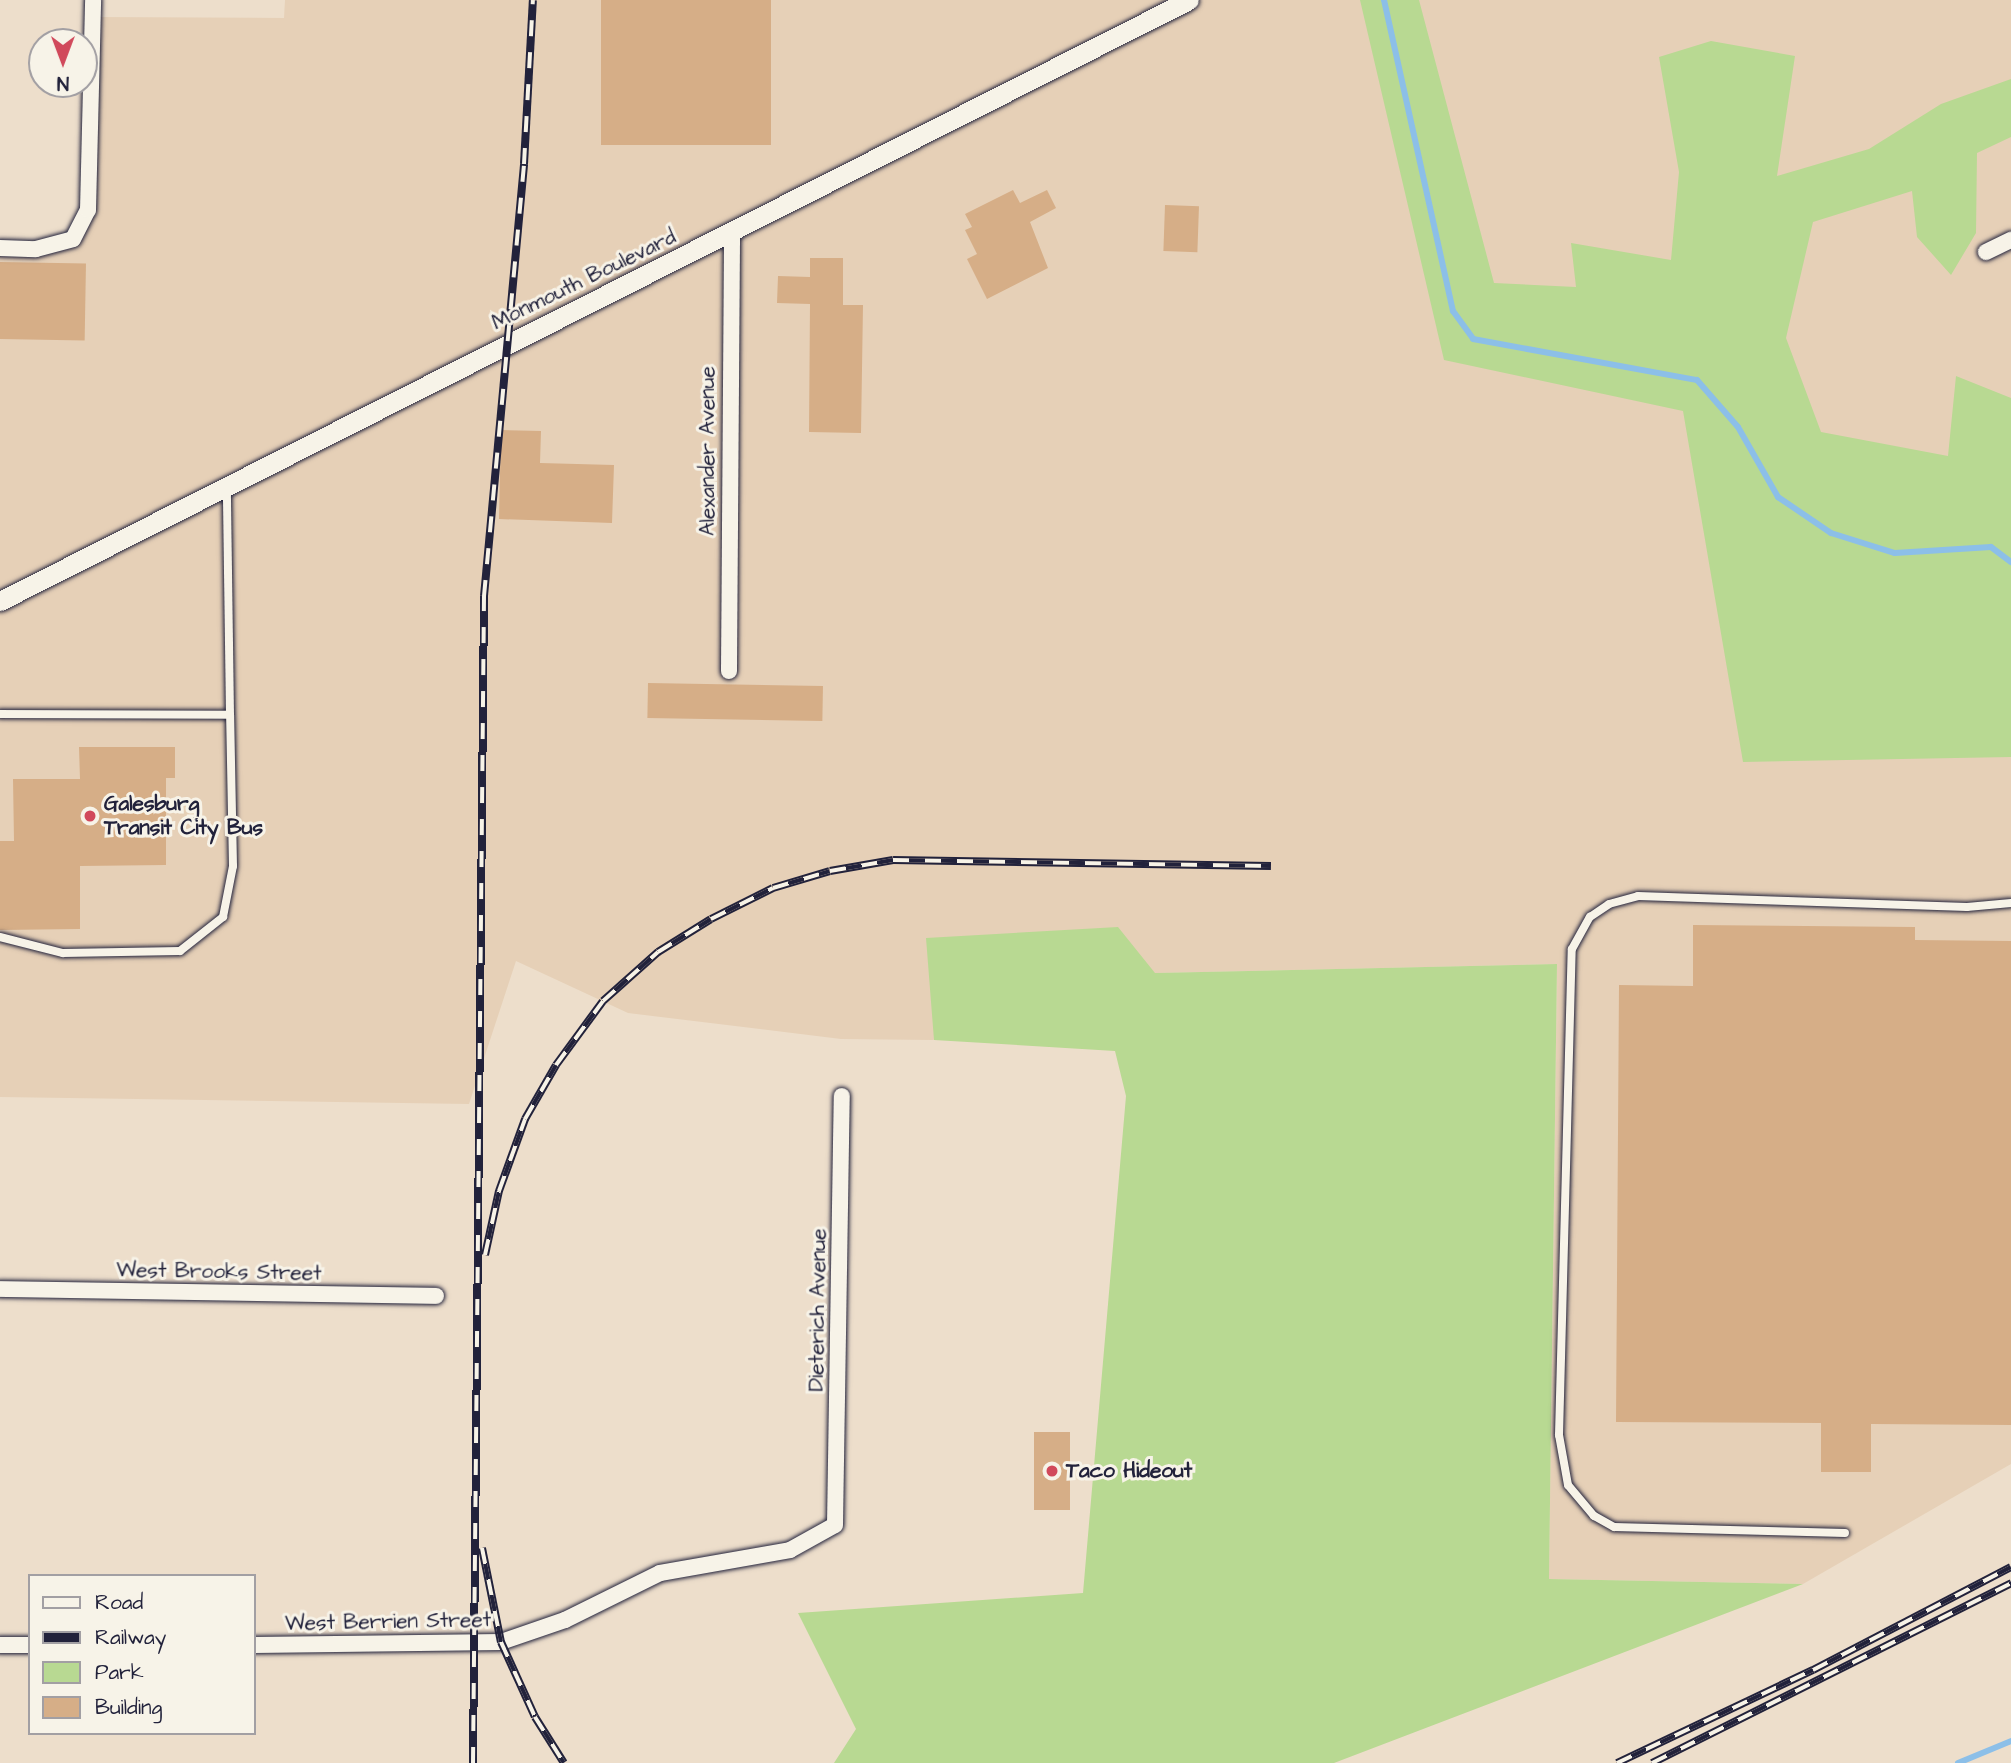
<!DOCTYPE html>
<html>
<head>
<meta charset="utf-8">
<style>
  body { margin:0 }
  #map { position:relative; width:2011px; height:1763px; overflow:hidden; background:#eddecb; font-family:"Architects Daughter",sans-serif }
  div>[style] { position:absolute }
  .built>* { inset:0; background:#e6d0b7 }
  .green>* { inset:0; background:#b8d992 }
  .stream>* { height:6px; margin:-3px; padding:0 3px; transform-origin:3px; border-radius:3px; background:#8cbfe8 }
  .building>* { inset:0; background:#d6ae87; transform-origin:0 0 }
  .roads { filter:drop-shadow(0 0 2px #22223b) drop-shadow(0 0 2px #22223b) }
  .service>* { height:8px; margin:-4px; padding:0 4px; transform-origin:4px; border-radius:4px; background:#f7f3e8 }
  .minor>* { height:16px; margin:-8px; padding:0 8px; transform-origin:8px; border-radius:8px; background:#f7f3e8 }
  .tertiary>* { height:19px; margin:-9.5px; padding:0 9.5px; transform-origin:9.5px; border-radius:9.5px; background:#f7f3e8 }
  .rail>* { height:8px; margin-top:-4px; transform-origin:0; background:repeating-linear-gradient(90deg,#f7f3e8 0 16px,#22223b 0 32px); box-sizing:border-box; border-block:2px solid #22223b }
  .dots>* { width:19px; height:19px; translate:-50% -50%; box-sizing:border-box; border:4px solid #f7f3e8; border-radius:50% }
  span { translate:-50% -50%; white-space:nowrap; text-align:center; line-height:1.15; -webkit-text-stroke:6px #f7f3e8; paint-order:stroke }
  .street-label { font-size:21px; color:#22223b }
  .poi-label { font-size:21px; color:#22223b; font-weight:700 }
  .left { translate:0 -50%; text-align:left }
  .legend { position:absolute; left:28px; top:1574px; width:228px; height:161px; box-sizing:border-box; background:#f7f3e8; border:2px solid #a29fa3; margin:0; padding:9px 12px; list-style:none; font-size:21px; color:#22223b }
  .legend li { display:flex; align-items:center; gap:14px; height:35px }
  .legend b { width:35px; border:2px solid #a29fa3 }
  .north { position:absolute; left:28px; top:28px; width:70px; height:70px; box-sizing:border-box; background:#f7f3e8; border:2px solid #a29fa3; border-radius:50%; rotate:180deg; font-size:19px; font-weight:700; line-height:28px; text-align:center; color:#22223b }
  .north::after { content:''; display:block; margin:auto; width:24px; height:32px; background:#d1495b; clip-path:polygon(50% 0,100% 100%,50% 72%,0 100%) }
</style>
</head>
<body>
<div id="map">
  <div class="built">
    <i style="clip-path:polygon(285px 0,2011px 0,2011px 1464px,1803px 1584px,1549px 1579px,1557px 964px,1155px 973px,933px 1040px,841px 1039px,628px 1013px,516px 961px,469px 1104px,0 1097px,0 248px,72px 239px,88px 210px,92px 17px,284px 18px)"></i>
  </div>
  <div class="green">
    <i style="clip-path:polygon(1360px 0,1419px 0,1494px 283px,1576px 287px,1571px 243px,1671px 260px,1679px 172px,1659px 57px,1711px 41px,1795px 56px,1777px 176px,1869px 149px,1941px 104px,2011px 79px,2011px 137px,1977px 153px,1976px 233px,1951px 275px,1917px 237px,1912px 191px,1813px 222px,1786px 338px,1821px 432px,1948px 456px,1956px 376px,2011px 398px,2011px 757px,1743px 762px,1683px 411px,1444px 360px)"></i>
    <i style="clip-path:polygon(1118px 927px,1155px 973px,1557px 964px,1549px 1579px,1803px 1584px,1334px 1763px,834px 1763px,856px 1729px,798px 1613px,1083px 1593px,1126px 1096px,1115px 1051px,934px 1040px,926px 938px)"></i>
  </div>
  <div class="stream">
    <i style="left:1384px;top:0;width:319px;rotate:77.5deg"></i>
    <i style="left:1453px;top:311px;width:34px;rotate:54deg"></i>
    <i style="left:1473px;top:339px;width:228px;rotate:10.4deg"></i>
    <i style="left:1697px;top:380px;width:62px;rotate:48.9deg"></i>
    <i style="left:1738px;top:427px;width:81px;rotate:60.3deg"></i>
    <i style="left:1778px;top:497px;width:64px;rotate:34.2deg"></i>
    <i style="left:1831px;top:533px;width:67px;rotate:17.4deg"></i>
    <i style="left:1895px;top:553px;width:96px;rotate:-3.6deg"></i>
    <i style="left:1991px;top:547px;width:25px;rotate:37deg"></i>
    <i style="left:1958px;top:1763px;width:57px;rotate:-22.5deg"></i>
  </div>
  <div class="building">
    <i style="left:601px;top:0;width:170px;height:145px"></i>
    <i style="clip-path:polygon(1013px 190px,1020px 203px,1047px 190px,1056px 208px,1030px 222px,1048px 268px,987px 299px,967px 259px,977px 254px,965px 230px,972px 227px,965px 214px)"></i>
    <i style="left:1165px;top:205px;width:34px;height:46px;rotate:2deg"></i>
    <i style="clip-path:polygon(810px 258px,843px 258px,843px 305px,863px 305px,861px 433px,809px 432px,810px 304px,777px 303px,778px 276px,810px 277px)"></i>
    <i style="left:0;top:262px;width:86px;height:77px;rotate:1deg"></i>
    <i style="clip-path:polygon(501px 430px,541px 431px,540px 463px,614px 465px,612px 523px,499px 519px)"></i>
    <i style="left:648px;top:683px;width:175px;height:35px;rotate:1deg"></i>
    <i style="clip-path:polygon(79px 747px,175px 747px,175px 778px,166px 778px,166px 865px,80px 866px,80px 929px,0 930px,0 841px,14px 841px,13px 779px,80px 779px)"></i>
    <i style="clip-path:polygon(1693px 925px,1915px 927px,1915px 940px,2011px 941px,2011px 1425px,1871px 1424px,1871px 1472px,1821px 1472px,1821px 1423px,1616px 1422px,1619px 985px,1693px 986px)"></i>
    <i style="left:1034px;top:1432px;width:36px;height:78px"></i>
  </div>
  <div class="roads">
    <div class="service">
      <i style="left:0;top:714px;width:230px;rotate:0.2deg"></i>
      <i style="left:230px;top:715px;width:226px;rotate:-90.8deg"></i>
      <i style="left:0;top:937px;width:65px;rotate:14.3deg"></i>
      <i style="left:63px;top:953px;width:117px;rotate:-1deg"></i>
      <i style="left:180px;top:951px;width:55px;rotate:-38.3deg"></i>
      <i style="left:223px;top:917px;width:52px;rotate:-78.9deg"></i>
      <i style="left:233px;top:866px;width:151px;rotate:-91.1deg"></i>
      <i style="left:1845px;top:1533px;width:231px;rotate:-178.5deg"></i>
      <i style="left:1614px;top:1527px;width:23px;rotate:-151deg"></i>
      <i style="left:1594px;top:1516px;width:40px;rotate:-130deg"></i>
      <i style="left:1568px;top:1485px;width:51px;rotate:-100.2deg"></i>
      <i style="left:1559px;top:1435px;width:486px;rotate:-88.5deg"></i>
      <i style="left:1572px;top:949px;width:37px;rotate:-61deg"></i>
      <i style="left:1590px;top:917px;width:23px;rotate:-34deg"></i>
      <i style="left:1609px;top:904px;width:30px;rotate:-15deg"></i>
      <i style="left:1638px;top:896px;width:329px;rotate:1.9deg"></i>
      <i style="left:1967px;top:907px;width:44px;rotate:-5.2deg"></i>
    </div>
    <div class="minor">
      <i style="left:0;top:248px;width:36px;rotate:2deg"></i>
      <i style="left:36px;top:249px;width:38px;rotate:-15deg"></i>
      <i style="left:73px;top:239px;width:33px;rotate:-63deg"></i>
      <i style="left:88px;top:210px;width:210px;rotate:-88.6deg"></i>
      <i style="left:1986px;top:252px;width:28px;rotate:-26deg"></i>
      <i style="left:729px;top:671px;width:439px;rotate:-89.6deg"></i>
      <i style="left:0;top:1289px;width:436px;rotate:0.9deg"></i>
      <i style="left:0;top:1645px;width:30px"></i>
      <i style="left:254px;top:1645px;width:247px;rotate:-0.7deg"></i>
      <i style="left:501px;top:1642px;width:68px;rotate:-19deg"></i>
      <i style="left:565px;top:1620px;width:106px;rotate:-26.3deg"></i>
      <i style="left:660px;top:1573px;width:132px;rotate:-10deg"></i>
      <i style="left:790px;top:1550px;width:51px;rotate:-29.1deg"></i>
      <i style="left:835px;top:1525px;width:429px;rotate:-89.1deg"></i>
    </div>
    <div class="tertiary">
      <i style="left:0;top:601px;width:1332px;rotate:-26.82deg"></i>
    </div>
  </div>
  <div class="rail">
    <i style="left:485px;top:1255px;width:66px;rotate:-77.7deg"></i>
    <i style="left:499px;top:1191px;width:77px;rotate:-70.1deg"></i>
    <i style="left:525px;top:1119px;width:62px;rotate:-60.1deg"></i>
    <i style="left:556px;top:1065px;width:79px;rotate:-53.7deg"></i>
    <i style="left:603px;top:1001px;width:74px;rotate:-41.7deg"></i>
    <i style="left:658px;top:952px;width:62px;rotate:-31.9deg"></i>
    <i style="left:711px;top:919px;width:69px;rotate:-26.6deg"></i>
    <i style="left:773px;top:888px;width:59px;rotate:-16.6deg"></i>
    <i style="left:830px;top:871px;width:64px;rotate:-9.9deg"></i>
    <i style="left:893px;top:860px;width:378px;rotate:0.9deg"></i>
    <i style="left:482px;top:1548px;width:96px;rotate:78.6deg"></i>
    <i style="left:501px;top:1642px;width:82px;rotate:65.6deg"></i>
    <i style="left:535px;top:1717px;width:54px;rotate:57.8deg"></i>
    <i style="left:473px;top:1763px;width:1167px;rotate:-89.46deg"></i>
    <i style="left:484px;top:596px;width:434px;rotate:-84.7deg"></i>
    <i style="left:524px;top:164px;width:164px;rotate:-86.9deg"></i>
    <i style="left:1617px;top:1763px;width:217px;rotate:-25.4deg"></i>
    <i style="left:1813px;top:1670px;width:223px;rotate:-27.5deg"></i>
    <i style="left:1652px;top:1763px;width:402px;rotate:-26.6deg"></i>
  </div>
  <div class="dots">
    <i style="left:90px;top:816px;background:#d1495b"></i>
    <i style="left:1052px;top:1471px;background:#d1495b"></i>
  </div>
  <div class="street-label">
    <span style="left:584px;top:280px;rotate:-26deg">Monmouth Boulevard</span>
    <span style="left:708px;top:451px;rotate:-90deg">Alexander Avenue</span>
    <span style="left:219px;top:1272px;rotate:1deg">West Brooks Street</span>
    <span style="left:818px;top:1310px;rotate:-89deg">Dieterich Avenue</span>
    <span style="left:388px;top:1622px;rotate:-1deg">West Berrien Street</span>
  </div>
  <div class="poi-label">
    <span class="left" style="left:104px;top:816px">Galesburg<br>Transit City Bus</span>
    <span class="left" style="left:1066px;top:1471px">Taco Hideout</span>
  </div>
  <ul class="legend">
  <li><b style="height:9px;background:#f7f3e8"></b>Road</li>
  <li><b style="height:9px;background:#22223b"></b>Railway</li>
  <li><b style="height:19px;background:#b8d992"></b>Park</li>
  <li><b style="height:19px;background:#d6ae87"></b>Building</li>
  </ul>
  <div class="north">N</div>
</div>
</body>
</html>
